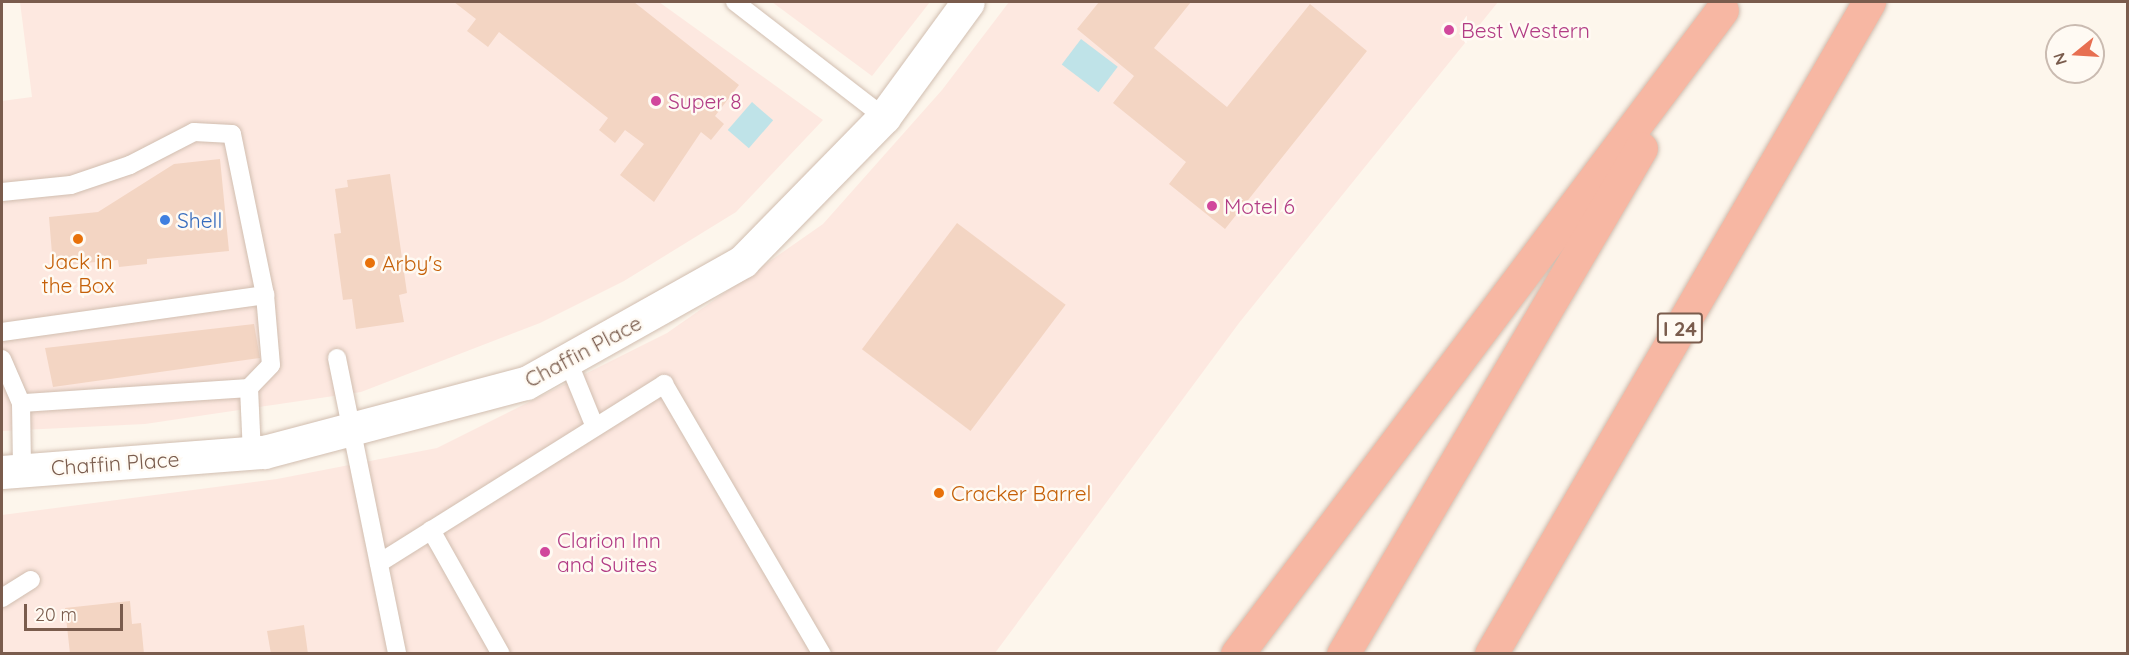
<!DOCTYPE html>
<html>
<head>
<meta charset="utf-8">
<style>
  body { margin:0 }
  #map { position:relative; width:2129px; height:655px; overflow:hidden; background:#fdf6ec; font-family:Quicksand,sans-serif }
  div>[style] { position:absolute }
  .commercial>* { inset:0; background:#fde8e0 }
  .water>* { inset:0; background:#bfe3e8; transform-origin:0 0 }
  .building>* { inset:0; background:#f3d5c3; transform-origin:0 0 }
  .roads { filter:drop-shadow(0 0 2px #d1beb0) drop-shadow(0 0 2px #d1beb0) }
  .service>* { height:18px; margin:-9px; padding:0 9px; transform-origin:9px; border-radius:9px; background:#fff }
  .tertiary>* { height:33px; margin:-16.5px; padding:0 16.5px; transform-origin:16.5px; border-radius:16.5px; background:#fff }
  .motorway>* { height:33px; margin:-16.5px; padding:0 16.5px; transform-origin:16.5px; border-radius:16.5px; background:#f7b7a3 }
  .dots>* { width:16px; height:16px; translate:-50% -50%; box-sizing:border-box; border:3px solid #fffaf3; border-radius:50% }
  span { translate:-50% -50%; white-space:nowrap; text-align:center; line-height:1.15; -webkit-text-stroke:5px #fffaf3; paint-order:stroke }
  .shield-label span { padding:2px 4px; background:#fffaf3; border:2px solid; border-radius:4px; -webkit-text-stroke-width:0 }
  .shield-label { font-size:20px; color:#7a5c4d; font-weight:700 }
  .hotel-label { font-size:21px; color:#b23c85 }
  .left { translate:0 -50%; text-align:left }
  .shop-label { font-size:21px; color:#366cbe }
  .food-label { font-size:21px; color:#c56008 }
  .street-label { font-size:21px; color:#7a5c4d }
  .frame { position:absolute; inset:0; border:3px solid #7a5c4d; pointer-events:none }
  .north { position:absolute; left:2045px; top:24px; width:60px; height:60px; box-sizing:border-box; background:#fffaf3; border:2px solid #cabbb1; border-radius:50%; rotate:252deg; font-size:16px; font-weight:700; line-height:24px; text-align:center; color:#7a5c4d }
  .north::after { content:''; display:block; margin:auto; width:21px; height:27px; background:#e76f51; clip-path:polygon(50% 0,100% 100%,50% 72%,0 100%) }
  .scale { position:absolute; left:24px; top:604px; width:99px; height:27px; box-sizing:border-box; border:3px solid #7a5c4d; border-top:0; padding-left:8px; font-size:18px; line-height:21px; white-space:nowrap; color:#7a5c4d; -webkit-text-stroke:4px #fffaf3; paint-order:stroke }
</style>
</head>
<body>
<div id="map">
  <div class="commercial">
    <i style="clip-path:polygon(20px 2px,659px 2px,823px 120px,736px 212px,624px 281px,540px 323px,361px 392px,145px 424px,2px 431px,2px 101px,32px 97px)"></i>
    <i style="clip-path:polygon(772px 2px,930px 2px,872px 76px)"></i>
    <i style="clip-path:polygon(1009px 2px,1498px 2px,1239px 323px,995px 653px,2px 653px,2px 515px,277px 479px,437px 448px,667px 333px,823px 224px,942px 90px)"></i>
  </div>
  <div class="water">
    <i style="left:1081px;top:39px;width:46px;height:32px;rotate:37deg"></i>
    <i style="left:752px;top:102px;width:28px;height:37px;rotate:41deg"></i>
  </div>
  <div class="building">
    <i style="clip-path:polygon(454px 2px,634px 2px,739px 85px,715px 116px,724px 124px,711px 140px,701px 132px,654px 202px,620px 175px,644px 144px,625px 130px,615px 143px,599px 130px,608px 118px,499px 32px,488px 47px,467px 31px,476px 19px)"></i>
    <i style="clip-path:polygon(1099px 2px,1191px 2px,1154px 48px,1227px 107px,1310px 4px,1367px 51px,1225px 229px,1169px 184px,1186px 162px,1113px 103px,1134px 76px,1077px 29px)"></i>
    <i style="clip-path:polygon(220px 159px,229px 251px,147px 259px,147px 264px,119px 267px,118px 260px,53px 266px,49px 217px,98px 212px,174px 164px)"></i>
    <i style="clip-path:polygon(390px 174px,407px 293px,399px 295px,404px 322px,356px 329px,352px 299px,343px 300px,334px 234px,341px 233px,335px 189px,348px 187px,347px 180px)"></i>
    <i style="left:957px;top:223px;width:136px;height:158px;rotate:37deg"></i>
    <i style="clip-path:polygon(254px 324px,260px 358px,53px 387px,45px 348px)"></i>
    <i style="clip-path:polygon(130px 601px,132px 624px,141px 623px,144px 654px,70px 654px,65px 608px)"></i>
    <i style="clip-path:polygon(304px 625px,308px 654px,271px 654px,267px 631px)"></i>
  </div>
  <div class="roads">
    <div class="service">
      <i style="left:735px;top:2px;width:188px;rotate:37.7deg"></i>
      <i style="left:2px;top:192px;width:69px;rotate:-5.8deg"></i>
      <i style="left:71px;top:185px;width:62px;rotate:-18.7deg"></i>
      <i style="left:130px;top:165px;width:72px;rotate:-27.3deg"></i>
      <i style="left:194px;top:132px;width:38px;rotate:3deg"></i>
      <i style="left:232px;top:134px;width:164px;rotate:78.4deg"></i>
      <i style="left:265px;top:295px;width:70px;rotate:85.1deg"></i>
      <i style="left:271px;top:365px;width:32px;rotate:134deg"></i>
      <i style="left:249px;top:388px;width:228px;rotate:176.2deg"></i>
      <i style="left:2px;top:332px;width:266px;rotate:-8deg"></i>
      <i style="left:337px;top:358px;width:302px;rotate:78.5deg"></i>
      <i style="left:2px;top:359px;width:48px;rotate:66.6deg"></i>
      <i style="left:21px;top:403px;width:67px;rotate:89.1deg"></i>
      <i style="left:568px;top:361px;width:71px;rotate:67.8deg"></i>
      <i style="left:249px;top:388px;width:65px;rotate:87.4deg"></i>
      <i style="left:431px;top:530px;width:142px;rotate:60.6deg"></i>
      <i style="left:379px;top:563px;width:337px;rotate:-32.1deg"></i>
      <i style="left:664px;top:384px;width:313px;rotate:59.7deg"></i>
      <i style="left:2px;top:598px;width:34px;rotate:-32deg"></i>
    </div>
    <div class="tertiary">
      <i style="left:2px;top:472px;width:263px;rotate:-4.4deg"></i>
      <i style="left:264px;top:452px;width:271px;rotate:-14.8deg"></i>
      <i style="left:526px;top:383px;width:249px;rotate:-29.3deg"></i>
      <i style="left:743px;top:261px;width:202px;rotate:-45.6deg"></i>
      <i style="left:884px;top:117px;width:142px;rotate:-53.9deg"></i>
    </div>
    <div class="motorway">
      <i style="left:1237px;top:654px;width:806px;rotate:-53.02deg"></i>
      <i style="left:1343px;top:654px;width:587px;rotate:-59.5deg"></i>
      <i style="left:1491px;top:654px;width:754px;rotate:-59.9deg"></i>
    </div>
  </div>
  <div class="dots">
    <i style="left:1449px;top:30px;background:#d1479c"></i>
    <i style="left:656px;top:101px;background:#d1479c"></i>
    <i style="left:1212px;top:206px;background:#d1479c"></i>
    <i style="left:165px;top:220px;background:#3f7fe0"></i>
    <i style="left:78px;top:239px;background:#e8710a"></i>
    <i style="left:370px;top:263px;background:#e8710a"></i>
    <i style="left:939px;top:493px;background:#e8710a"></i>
    <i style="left:545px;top:552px;background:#d1479c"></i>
  </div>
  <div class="shield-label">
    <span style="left:1680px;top:328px">I 24</span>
  </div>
  <div class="hotel-label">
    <span class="left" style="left:1461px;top:30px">Best Western</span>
    <span class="left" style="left:668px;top:101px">Super 8</span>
    <span class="left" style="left:1224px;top:206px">Motel 6</span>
    <span class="left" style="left:557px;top:552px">Clarion Inn<br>and Suites</span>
  </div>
  <div class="shop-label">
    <span class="left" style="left:177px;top:220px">Shell</span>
  </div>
  <div class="food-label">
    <span style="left:78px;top:273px">Jack in<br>the Box</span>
    <span class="left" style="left:382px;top:263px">Arby's</span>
    <span class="left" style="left:951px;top:493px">Cracker Barrel</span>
  </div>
  <div class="street-label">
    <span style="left:583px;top:351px;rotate:-28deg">Chaffin Place</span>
    <span style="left:115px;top:463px;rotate:-4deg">Chaffin Place</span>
  </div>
  <div class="frame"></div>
  <div class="north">N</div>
  <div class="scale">20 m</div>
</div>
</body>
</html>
